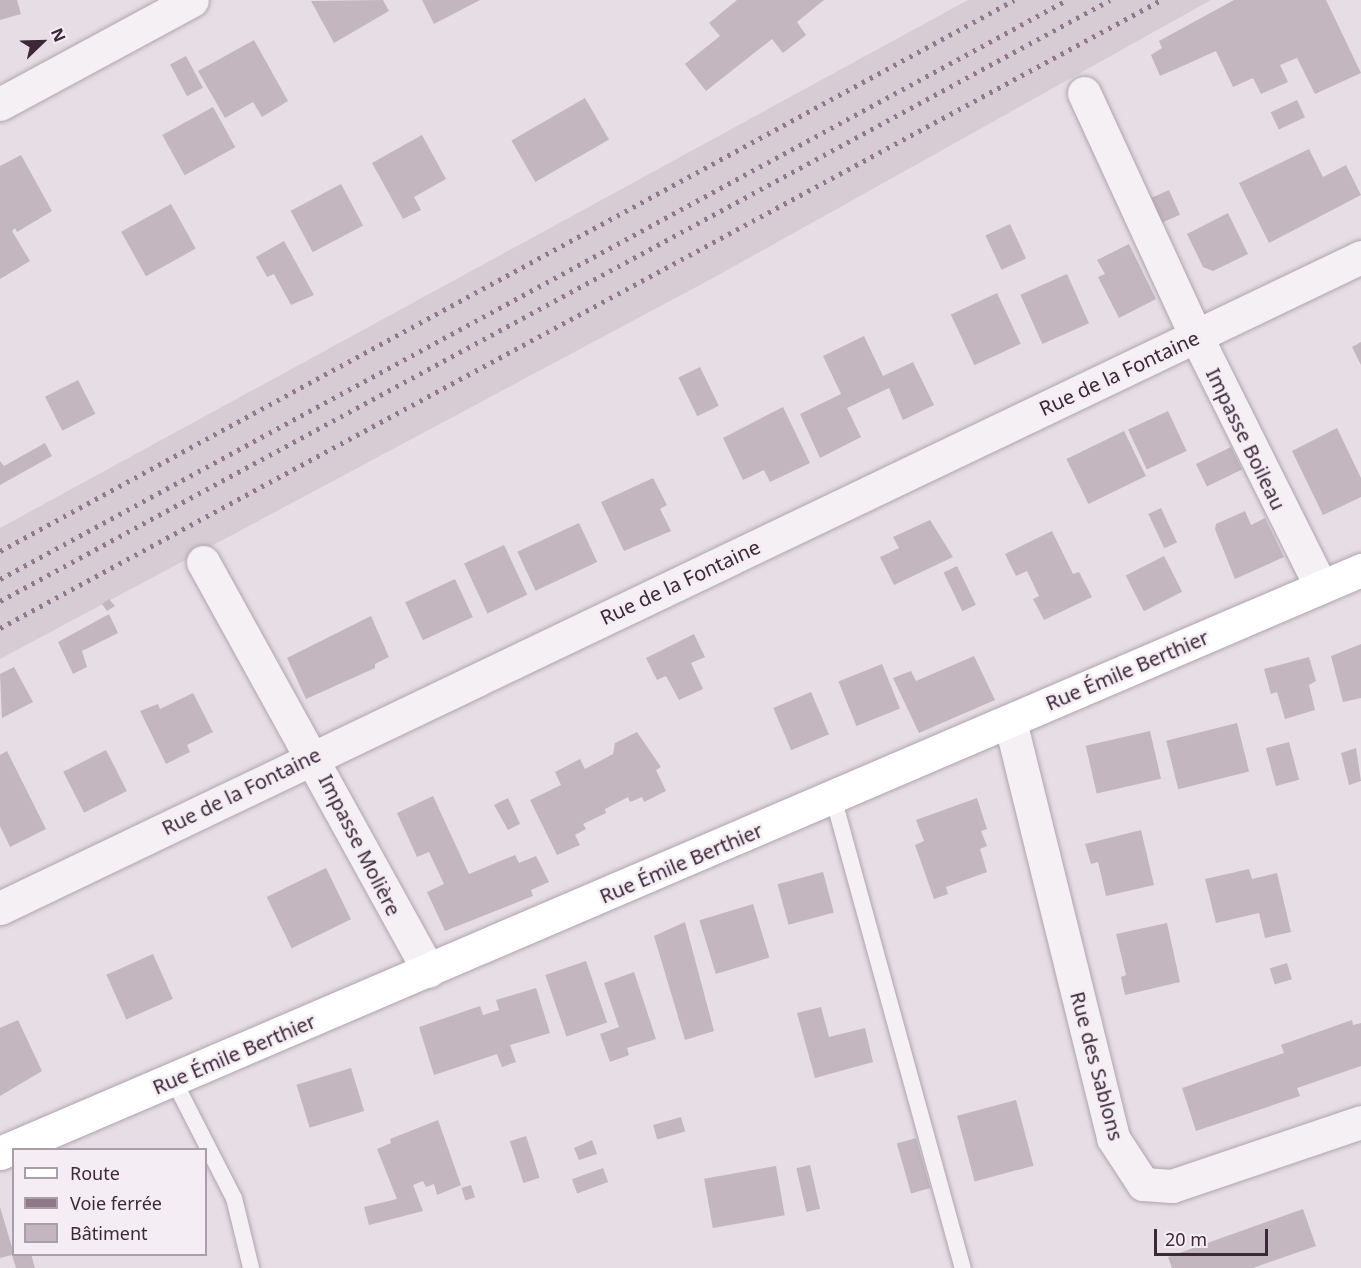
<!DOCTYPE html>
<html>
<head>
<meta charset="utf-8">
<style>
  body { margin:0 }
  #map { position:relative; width:1361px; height:1268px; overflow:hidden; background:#e6dee4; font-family:"Noto Sans",sans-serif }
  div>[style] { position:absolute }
  .built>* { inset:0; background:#d8ccd4 }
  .building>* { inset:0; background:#c3b6bf; transform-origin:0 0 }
  .roads { filter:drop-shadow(0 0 2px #b0a4ad) drop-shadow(0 0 2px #b0a4ad) }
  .lane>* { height:16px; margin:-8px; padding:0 8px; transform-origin:8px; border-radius:8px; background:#f5f0f4 }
  .street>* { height:33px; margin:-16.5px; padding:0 16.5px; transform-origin:16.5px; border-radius:16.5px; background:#f5f0f4 }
  .secondary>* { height:33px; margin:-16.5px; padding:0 16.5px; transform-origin:16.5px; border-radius:16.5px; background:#fff }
  .rail>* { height:4.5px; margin-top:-2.25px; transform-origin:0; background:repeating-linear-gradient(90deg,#8f7989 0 3px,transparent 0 9px) }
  span { translate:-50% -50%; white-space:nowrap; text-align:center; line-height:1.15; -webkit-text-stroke:5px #f4edf3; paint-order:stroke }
  .street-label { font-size:20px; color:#3c2837 }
  .legend { position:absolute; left:12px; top:1148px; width:195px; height:108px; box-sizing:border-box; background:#f4edf3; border:2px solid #aa9ea8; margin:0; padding:8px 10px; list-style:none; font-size:18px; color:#3c2837 }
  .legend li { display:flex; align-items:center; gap:12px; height:30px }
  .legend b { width:30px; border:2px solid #aa9ea8 }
  .north { position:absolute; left:12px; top:12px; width:60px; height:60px; -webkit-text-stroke:4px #f4edf3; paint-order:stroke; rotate:67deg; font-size:16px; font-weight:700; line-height:24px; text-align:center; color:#3c2837 }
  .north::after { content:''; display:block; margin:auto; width:21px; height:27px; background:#3c2837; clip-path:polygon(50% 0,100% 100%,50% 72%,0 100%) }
  .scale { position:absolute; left:1154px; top:1229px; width:114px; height:27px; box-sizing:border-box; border:3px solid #3c2837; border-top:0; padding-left:8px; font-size:18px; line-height:21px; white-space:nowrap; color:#3c2837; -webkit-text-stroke:4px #f4edf3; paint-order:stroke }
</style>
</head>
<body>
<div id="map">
  <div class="built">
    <i style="clip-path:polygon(968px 0,1211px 0,713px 278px,0 659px,0 528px)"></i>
  </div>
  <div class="building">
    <i style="clip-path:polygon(0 0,17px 0,21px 14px,0 20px)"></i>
    <i style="clip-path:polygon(383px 0,389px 11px,334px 43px,311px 1px)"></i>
    <i style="clip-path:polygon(422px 0,480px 0,434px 24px)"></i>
    <i style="clip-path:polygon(737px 0,824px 0,797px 22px,806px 35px,783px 53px,772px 39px,706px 91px,685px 64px,720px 36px,709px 23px)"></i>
    <i style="clip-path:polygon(1234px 0,1326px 0,1361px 73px,1315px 94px,1297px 58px,1280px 65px,1288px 82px,1261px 94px,1253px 78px,1233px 87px,1216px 51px,1160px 76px,1151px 55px,1162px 48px,1159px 41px)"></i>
    <i style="clip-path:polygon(254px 40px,288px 101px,262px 117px,253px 102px,225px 118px,198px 71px)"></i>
    <i style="left:186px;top:56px;width:36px;height:18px;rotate:62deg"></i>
    <i style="left:585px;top:98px;width:48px;height:85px;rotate:60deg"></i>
    <i style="left:1297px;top:100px;width:19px;height:29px;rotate:65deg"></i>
    <i style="left:213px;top:107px;width:46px;height:58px;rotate:61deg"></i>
    <i style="clip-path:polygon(422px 135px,446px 179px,414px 197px,421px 210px,403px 219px,372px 163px)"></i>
    <i style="clip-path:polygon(1309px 149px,1323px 177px,1346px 165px,1361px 195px,1269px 243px,1239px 183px)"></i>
    <i style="clip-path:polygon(21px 155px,52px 211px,17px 232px,15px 228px,12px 231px,30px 261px,0 279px,0 166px)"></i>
    <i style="left:341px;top:184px;width:47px;height:57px;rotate:62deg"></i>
    <i style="left:1169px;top:190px;width:27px;height:20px;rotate:66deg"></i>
    <i style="left:171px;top:204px;width:51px;height:57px;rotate:61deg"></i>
    <i style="clip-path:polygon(1228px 213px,1248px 254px,1213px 271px,1203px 267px,1187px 234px)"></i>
    <i style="left:1010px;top:224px;width:38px;height:27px;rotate:65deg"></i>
    <i style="clip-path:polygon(284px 241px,314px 295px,291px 305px,274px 274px,267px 277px,256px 257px)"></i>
    <i style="clip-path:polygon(1129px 244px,1156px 299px,1119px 318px,1098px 277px,1105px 274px,1097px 260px)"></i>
    <i style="left:1067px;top:274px;width:54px;height:51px;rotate:66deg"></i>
    <i style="left:997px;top:293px;width:56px;height:51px;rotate:65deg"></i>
    <i style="clip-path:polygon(864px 336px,883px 376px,913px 362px,934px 405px,903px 420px,889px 388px,847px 408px,861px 437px,820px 458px,800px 414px,841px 394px,823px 356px)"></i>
    <i style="clip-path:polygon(1361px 342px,1361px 365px,1352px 347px)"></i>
    <i style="left:700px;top:367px;width:43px;height:24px;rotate:64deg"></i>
    <i style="left:78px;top:380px;width:38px;height:37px;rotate:63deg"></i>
    <i style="clip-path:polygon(783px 407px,810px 463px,770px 482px,764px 470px,743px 480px,723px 438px)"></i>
    <i style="left:1168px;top:411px;width:44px;height:44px;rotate:65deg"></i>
    <i style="clip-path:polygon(1337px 428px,1361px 478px,1361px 497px,1323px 515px,1292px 451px)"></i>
    <i style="left:1124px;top:431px;width:50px;height:64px;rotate:64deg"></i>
    <i style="clip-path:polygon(45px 443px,52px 456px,0 485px,0 461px,4px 466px)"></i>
    <i style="left:1231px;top:447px;width:25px;height:39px;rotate:64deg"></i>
    <i style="clip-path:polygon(653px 478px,667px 505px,660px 509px,671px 531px,624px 551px,601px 502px)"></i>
    <i style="left:1161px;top:508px;width:38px;height:14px;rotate:65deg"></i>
    <i style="clip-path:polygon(1245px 511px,1251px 525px,1265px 518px,1284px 557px,1235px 579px,1215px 529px,1216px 524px)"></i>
    <i style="clip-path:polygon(930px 520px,953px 557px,894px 585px,880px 557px,899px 548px,893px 537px)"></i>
    <i style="left:579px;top:523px;width:43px;height:68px;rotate:65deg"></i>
    <i style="clip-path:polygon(1052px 531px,1073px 574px,1079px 572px,1092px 597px,1044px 620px,1033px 599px,1039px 596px,1027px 571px,1016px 576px,1005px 554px)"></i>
    <i style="left:504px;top:545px;width:55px;height:44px;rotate:65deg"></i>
    <i style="left:1164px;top:556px;width:40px;height:43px;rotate:63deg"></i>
    <i style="left:957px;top:566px;width:43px;height:15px;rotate:64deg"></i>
    <i style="left:455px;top:579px;width:42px;height:55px;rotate:65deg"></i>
    <i style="clip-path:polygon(109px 599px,115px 606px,107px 611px,102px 604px)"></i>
    <i style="clip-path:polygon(109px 614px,118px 633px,82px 651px,87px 667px,73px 674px,58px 642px)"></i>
    <i style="clip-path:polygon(371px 616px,389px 657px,375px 664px,375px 668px,306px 699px,287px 658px)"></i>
    <i style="clip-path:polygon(694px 634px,705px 657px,691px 663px,703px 689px,679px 700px,666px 676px,657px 680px,646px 658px)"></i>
    <i style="clip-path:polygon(1361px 644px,1361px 698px,1343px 702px,1331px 656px)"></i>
    <i style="clip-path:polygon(974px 656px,995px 700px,919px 733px,893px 678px,911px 671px,916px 681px)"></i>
    <i style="clip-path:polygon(1309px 657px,1316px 681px,1309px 685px,1315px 710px,1285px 719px,1277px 692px,1271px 694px,1264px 669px)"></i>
    <i style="left:882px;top:664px;width:48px;height:47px;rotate:68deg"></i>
    <i style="clip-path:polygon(14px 667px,33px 702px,2px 718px,0 674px)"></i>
    <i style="left:811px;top:692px;width:46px;height:41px;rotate:67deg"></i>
    <i style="clip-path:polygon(193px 693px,213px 732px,187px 745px,190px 752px,166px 764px,140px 711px,158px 704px,160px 709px)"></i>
    <i style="left:1237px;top:723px;width:50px;height:73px;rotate:76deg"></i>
    <i style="left:1150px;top:731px;width:49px;height:66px;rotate:77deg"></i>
    <i style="clip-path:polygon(637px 732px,661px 767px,656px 770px,666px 791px,644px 802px,642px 797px,630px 802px,628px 797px,605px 809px,606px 813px,583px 824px,586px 829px,575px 835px,580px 845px,557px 855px,530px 800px,561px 785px,555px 772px,580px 759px,585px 769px,613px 754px,615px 743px)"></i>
    <i style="left:1289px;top:742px;width:39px;height:24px;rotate:75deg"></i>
    <i style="clip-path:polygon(1356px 748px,1361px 781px,1349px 785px,1341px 753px)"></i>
    <i style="left:106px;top:750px;width:46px;height:48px;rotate:63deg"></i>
    <i style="clip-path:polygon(7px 751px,46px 829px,10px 847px,0 826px,0 755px)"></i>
    <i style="clip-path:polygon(433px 796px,469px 874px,515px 855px,519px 863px,536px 856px,549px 882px,531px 890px,533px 896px,445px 931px,427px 892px,444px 884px,429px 852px,417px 857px,397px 813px)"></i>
    <i style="clip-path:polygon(508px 798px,520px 824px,508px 830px,494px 805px)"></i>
    <i style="clip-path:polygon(977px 798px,987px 829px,981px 831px,987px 846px,980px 849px,987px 872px,946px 887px,948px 894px,934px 899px,915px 845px,924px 841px,916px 820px)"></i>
    <i style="clip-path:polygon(1141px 830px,1154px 885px,1106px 896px,1098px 862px,1091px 864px,1085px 844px)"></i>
    <i style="left:326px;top:868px;width:57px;height:66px;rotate:64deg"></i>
    <i style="clip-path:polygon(1249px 869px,1252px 879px,1277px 873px,1291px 932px,1265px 938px,1259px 913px,1216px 923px,1205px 879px)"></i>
    <i style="left:823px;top:872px;width:42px;height:47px;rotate:75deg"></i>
    <i style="left:753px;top:904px;width:56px;height:56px;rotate:73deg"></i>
    <i style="clip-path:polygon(685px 922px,714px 1031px,685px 1040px,654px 936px)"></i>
    <i style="clip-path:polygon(1167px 923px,1180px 982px,1125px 995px,1121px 977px,1126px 975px,1116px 934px)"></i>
    <i style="left:153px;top:954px;width:49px;height:51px;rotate:66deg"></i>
    <i style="left:586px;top:961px;width:65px;height:43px;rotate:71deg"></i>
    <i style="left:1287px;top:963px;width:17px;height:18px;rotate:73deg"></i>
    <i style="clip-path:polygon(634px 972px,656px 1039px,627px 1048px,629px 1055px,610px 1062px,600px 1034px,619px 1027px,604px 983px)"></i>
    <i style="clip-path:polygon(536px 988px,550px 1033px,510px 1045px,516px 1062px,502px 1067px,497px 1054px,434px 1075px,419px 1027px,480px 1006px,483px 1015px,499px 1010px,496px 1000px)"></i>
    <i style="clip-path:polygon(821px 1007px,829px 1037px,865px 1028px,873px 1062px,815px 1078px,797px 1013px)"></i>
    <i style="clip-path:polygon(18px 1020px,42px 1071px,0 1096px,0 1028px)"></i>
    <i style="clip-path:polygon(1352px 1020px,1353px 1025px,1361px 1023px,1361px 1066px,1297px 1088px,1300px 1096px,1196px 1131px,1182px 1088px,1284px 1053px,1281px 1045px)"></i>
    <i style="left:351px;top:1068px;width:45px;height:57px;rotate:73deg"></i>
    <i style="left:1016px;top:1100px;width:68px;height:61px;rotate:75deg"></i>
    <i style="left:681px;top:1117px;width:15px;height:29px;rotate:74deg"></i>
    <i style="clip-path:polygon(438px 1120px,461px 1185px,437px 1195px,434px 1184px,426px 1187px,423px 1181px,413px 1185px,423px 1211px,369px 1225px,364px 1207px,397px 1199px,377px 1149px,391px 1143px,390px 1139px)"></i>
    <i style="left:526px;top:1136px;width:44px;height:17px;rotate:72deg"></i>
    <i style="left:916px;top:1138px;width:52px;height:20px;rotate:74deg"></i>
    <i style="clip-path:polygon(592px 1140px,597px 1154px,579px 1160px,574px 1148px)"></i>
    <i style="left:810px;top:1165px;width:45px;height:14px;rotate:77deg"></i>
    <i style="left:776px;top:1166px;width:50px;height:73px;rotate:80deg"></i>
    <i style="left:603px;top:1168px;width:15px;height:33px;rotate:70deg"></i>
    <i style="left:471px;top:1185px;width:13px;height:10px;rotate:72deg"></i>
    <i style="clip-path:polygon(0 1207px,14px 1254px,31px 1254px,35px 1268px,16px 1268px,12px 1255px,0 1258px)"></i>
    <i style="clip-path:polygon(1303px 1209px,1316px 1246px,1253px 1268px,1172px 1268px,1168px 1257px)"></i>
  </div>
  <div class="roads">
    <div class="lane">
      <i style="left:833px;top:797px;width:489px;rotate:74.6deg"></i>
      <i style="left:173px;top:1079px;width:134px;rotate:62.9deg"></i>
      <i style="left:234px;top:1198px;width:72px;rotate:76.3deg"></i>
    </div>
    <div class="street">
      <i style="left:1084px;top:93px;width:268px;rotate:65.3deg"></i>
      <i style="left:1196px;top:336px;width:280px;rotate:63.5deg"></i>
      <i style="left:0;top:104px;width:218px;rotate:-28.4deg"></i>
      <i style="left:203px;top:562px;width:467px;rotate:61.1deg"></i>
      <i style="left:1010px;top:721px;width:430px;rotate:76.1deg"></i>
      <i style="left:1113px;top:1138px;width:55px;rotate:56.9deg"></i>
      <i style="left:1143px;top:1184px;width:29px;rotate:4deg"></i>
      <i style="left:1172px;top:1186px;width:200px;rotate:-18.7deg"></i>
      <i style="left:0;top:908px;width:1509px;rotate:-25.56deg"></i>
    </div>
    <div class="secondary">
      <i style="left:0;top:1153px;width:1481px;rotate:-23.19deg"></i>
    </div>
  </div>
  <div class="rail">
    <i style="left:0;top:551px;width:1154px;rotate:-28.52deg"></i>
    <i style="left:0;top:579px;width:1214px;rotate:-28.49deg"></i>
    <i style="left:0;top:601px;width:1262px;rotate:-28.43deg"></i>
    <i style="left:0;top:628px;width:1320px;rotate:-28.41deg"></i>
  </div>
  <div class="street-label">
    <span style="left:1119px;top:373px;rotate:-25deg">Rue de la Fontaine</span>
    <span style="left:1246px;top:439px;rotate:64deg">Impasse Boileau</span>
    <span style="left:680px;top:582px;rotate:-25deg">Rue de la Fontaine</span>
    <span style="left:1127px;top:670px;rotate:-23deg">Rue Émile Berthier</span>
    <span style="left:241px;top:791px;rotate:-26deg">Rue de la Fontaine</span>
    <span style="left:360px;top:845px;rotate:63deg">Impasse Molière</span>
    <span style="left:681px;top:863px;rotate:-23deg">Rue Émile Berthier</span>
    <span style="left:234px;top:1054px;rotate:-23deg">Rue Émile Berthier</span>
    <span style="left:1097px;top:1066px;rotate:75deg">Rue des Sablons</span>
  </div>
  <ul class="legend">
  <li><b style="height:8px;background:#fff"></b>Route</li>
  <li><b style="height:8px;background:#8f7989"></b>Voie ferrée</li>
  <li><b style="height:16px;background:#c3b6bf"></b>Bâtiment</li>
  </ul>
  <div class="north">N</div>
  <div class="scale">20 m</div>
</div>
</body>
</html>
